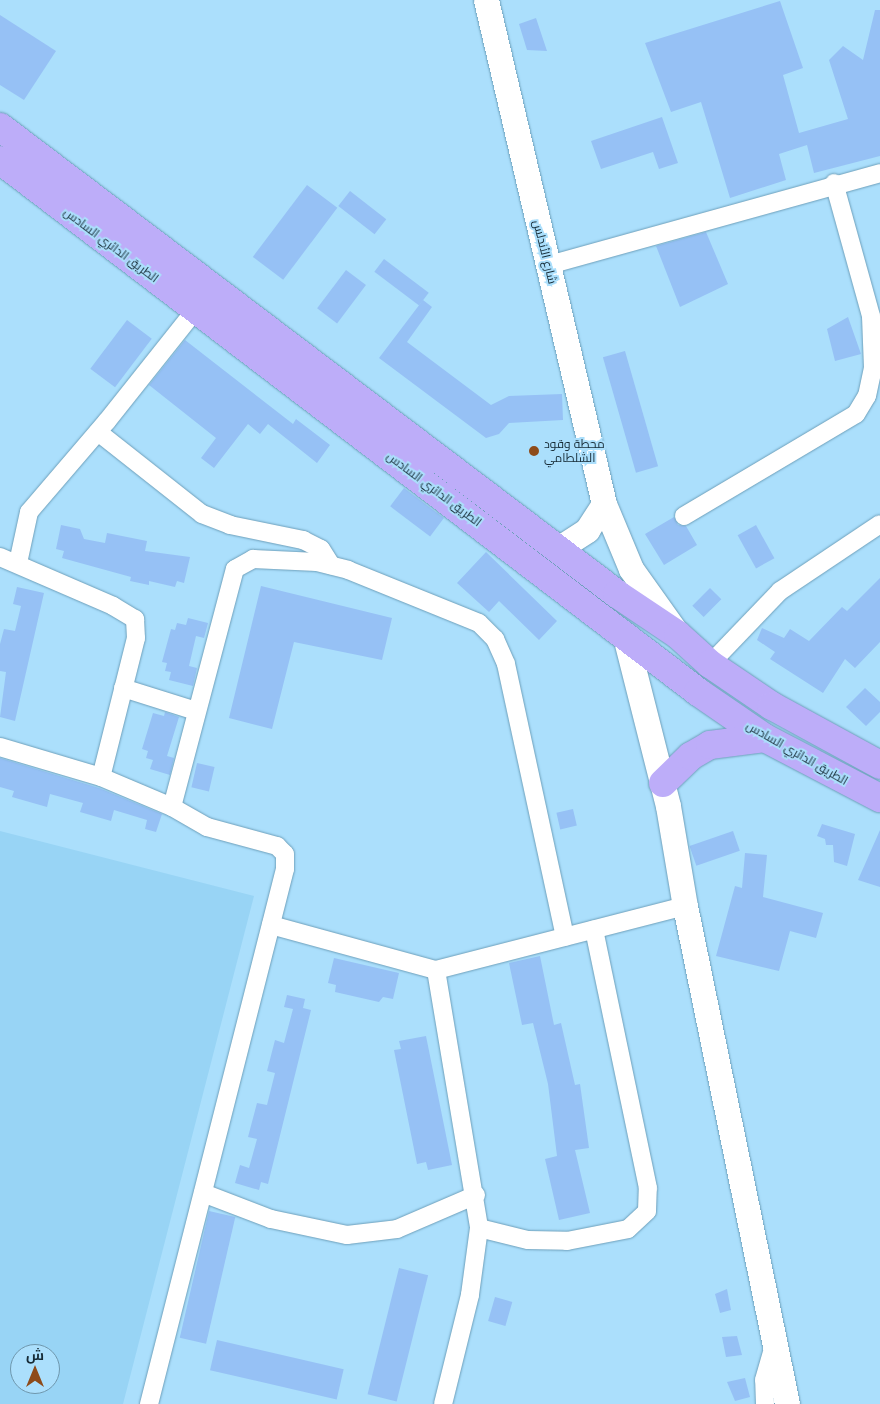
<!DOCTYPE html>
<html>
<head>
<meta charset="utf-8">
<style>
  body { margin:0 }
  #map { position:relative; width:880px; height:1404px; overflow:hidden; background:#abdffc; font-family:Poppins,Cairo,sans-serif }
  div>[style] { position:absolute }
  .built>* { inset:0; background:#98d4f5 }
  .building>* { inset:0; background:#96c1f5; transform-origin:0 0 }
  .roads { filter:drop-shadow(0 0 1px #6d9fba) drop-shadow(0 0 1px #6d9fba) }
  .street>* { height:18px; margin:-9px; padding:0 9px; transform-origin:9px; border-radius:9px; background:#fff }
  .secondary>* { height:25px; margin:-12.5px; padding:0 12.5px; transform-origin:12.5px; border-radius:12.5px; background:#fff }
  .highway>* { height:28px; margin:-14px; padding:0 14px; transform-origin:14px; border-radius:14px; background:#bdadf9 }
  .dots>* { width:14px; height:14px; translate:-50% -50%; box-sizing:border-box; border:2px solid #abdffc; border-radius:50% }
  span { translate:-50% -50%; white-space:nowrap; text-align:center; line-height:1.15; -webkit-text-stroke:4px #abdffc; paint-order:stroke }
  .street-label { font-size:12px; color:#162b36 }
  .poi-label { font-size:12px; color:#162b36 }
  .left { translate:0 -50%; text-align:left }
  .north { position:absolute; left:10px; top:1344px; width:50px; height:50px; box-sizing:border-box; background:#abdffc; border:1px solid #6f97ad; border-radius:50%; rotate:0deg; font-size:14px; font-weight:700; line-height:20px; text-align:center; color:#162b36 }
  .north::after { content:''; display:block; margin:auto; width:18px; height:22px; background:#8e4b1a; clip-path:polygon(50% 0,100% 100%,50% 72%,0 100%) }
</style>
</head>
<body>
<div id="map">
  <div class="built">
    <i style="clip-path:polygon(evenodd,0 831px,254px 896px,123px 1404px,0 1404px,0 831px,20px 1354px,50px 1354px,50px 1384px,20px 1384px,20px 1354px)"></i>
  </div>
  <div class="building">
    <i style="clip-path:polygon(780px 1px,803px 68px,783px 75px,799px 133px,848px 119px,829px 60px,843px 46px,863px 60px,875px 10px,880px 10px,880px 156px,814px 173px,807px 145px,779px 154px,786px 180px,730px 198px,701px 102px,671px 112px,645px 43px)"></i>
    <i style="clip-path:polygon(0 15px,56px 51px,24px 100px,0 85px)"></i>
    <i style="clip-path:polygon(536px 18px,547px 51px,527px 50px,519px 24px)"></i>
    <i style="clip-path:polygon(662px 117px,678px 163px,659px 169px,653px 152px,601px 169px,591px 141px)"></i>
    <i style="left:307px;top:185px;width:38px;height:90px;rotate:37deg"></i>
    <i style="left:350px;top:191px;width:46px;height:19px;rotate:38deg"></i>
    <i style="clip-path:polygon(706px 232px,728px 284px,680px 307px,656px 246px)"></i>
    <i style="left:384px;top:259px;width:56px;height:16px;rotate:37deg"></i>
    <i style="left:346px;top:270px;width:25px;height:48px;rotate:37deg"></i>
    <i style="clip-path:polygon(423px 300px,432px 307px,407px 342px,491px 405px,509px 396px,562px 394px,563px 420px,509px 423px,499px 434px,486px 438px,379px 358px)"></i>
    <i style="clip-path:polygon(848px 317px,861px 354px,835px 361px,827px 329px)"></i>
    <i style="left:127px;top:320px;width:31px;height:61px;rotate:37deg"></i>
    <i style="clip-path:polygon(185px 340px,293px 424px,296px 419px,330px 445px,317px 463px,268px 424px,260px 434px,248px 424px,214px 468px,201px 458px,216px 438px,149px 385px)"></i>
    <i style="left:625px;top:351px;width:120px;height:23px;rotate:74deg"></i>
    <i style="left:404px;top:488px;width:50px;height:23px;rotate:37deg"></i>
    <i style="clip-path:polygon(674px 517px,678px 525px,686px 526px,697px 545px,664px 565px,645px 534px)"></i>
    <i style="clip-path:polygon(61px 525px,80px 529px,84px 539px,105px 543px,107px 533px,147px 541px,145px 551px,190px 557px,184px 583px,177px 581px,175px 587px,149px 581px,149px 585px,130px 581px,131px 577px,62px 558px,64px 551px,56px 549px)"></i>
    <i style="left:756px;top:525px;width:38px;height:21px;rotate:61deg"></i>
    <i style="clip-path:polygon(486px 552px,557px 621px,539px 640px,499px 601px,489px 612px,457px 583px)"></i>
    <i style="clip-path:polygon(880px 578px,880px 642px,855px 668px,845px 659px,823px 693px,770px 659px,775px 652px,757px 640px,762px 628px,784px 638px,790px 629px,809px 641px,842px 607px,847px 611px)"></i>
    <i style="clip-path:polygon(261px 586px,392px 618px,382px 660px,294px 642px,272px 729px,229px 718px)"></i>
    <i style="clip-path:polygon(17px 587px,44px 593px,15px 721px,0 717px,6px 672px,0 671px,0 644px,4px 629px,15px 631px,21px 606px,13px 604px)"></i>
    <i style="left:710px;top:588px;width:16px;height:25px;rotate:45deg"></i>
    <i style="clip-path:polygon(188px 618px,208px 623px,204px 638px,196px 636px,189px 666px,197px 668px,193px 686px,169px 680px,171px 672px,165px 671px,167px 663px,162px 662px,171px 629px,175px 630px,177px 623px,186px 625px)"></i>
    <i style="clip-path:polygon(865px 688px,880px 702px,880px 712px,866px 726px,846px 707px)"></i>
    <i style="clip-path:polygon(165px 712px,179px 717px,167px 756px,174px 758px,170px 775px,150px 769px,153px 760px,146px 758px,148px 751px,142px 749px,153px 713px,164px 716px)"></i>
    <i style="clip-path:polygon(0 758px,99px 788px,162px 814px,156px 832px,145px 829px,147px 820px,114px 810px,111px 821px,80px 812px,83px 803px,50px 794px,47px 807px,12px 797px,14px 791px,0 787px)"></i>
    <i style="left:197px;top:763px;width:18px;height:25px;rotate:13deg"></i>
    <i style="left:573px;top:809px;width:17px;height:17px;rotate:77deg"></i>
    <i style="clip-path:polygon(822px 824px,855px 834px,847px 866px,834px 862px,833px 845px,826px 845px,825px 839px,817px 836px)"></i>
    <i style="clip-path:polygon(880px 830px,880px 887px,858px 880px)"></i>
    <i style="left:733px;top:831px;width:21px;height:46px;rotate:71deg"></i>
    <i style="clip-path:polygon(745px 853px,767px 855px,763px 897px,823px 913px,816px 938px,790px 931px,779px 971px,716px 956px,735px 886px,742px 888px)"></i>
    <i style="clip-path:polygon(540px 956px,554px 1025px,561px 1023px,575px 1085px,580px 1084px,589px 1148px,575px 1150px,590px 1213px,559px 1220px,545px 1159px,557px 1156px,548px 1084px,533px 1023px,522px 1025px,509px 963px)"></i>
    <i style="clip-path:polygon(334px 958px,399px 973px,393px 999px,383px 997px,379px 1002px,335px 992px,336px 985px,328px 983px)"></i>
    <i style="clip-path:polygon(287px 995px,305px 999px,303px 1008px,311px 1010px,268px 1184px,261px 1182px,259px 1190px,235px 1183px,240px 1165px,249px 1168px,257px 1139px,248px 1137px,257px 1103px,267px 1105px,275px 1073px,267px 1071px,275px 1040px,284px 1043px,293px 1009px,284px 1007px)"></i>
    <i style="clip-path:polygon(426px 1036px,452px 1165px,428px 1170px,426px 1162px,417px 1164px,394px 1050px,401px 1049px,399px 1041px)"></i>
    <i style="left:209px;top:1211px;width:27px;height:130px;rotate:13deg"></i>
    <i style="left:399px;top:1268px;width:30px;height:130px;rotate:14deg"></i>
    <i style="clip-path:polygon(727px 1289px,731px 1310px,720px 1313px,715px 1294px)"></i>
    <i style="left:495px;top:1297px;width:18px;height:25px;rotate:16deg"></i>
    <i style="clip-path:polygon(737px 1336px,742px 1355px,726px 1357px,722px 1337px)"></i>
    <i style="left:217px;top:1340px;width:130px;height:31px;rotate:13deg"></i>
    <i style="clip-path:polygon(745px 1378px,750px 1397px,735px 1401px,727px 1382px)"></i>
  </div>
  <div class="roads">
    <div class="street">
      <i style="left:549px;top:265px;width:344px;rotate:-15.5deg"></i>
      <i style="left:98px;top:432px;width:132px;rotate:38.3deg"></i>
      <i style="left:202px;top:514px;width:30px;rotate:21deg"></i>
      <i style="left:230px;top:525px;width:75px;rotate:11.6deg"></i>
      <i style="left:303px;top:540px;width:20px;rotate:27deg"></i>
      <i style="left:321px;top:549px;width:19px;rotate:58deg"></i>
      <i style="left:684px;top:516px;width:200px;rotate:-30.7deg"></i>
      <i style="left:856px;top:414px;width:21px;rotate:-59deg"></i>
      <i style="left:867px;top:396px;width:29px;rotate:-78deg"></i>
      <i style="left:873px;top:368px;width:52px;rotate:-92.2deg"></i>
      <i style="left:871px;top:316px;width:138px;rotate:-105.5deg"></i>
      <i style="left:0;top:557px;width:123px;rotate:23.4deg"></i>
      <i style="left:113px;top:606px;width:26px;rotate:31deg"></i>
      <i style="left:135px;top:619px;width:19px;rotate:87deg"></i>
      <i style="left:136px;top:638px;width:143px;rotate:104.1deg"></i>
      <i style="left:18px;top:563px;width:52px;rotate:-77.8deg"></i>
      <i style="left:29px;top:512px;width:120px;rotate:-49.4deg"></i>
      <i style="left:107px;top:421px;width:143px;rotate:-51.5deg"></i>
      <i style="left:710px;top:664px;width:101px;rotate:-46.2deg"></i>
      <i style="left:780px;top:591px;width:120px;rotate:-33.8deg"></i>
      <i style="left:123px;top:688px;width:77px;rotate:17.5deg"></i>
      <i style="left:0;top:747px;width:105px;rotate:16.5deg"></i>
      <i style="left:101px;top:777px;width:77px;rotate:22.9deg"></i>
      <i style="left:172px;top:807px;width:40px;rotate:29.7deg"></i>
      <i style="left:207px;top:827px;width:73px;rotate:15.2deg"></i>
      <i style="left:277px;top:846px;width:11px;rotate:45deg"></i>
      <i style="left:285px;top:854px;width:15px;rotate:90deg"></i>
      <i style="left:285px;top:869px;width:552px;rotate:104.26deg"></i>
      <i style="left:172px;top:807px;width:246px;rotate:-75.2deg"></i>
      <i style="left:235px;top:569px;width:21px;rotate:-29deg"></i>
      <i style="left:253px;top:559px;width:64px;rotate:2.7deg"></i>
      <i style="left:317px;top:562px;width:32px;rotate:14deg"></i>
      <i style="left:348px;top:570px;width:141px;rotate:22deg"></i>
      <i style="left:479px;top:623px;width:23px;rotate:45deg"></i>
      <i style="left:495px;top:639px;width:27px;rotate:66deg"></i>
      <i style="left:506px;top:664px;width:279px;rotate:77.8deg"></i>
      <i style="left:271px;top:925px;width:171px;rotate:15.3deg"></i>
      <i style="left:436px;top:970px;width:257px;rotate:-14.4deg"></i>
      <i style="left:436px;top:970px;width:262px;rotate:80.5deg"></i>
      <i style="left:479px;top:1228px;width:68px;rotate:97.7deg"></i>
      <i style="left:470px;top:1295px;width:112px;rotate:103.9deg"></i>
      <i style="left:203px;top:1193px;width:73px;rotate:20.9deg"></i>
      <i style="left:271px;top:1219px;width:78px;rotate:11.9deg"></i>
      <i style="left:347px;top:1235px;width:50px;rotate:-6.8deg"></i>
      <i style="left:397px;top:1229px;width:86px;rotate:-23.3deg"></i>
      <i style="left:479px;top:1228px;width:50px;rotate:13.8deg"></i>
      <i style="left:528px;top:1240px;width:39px;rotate:1deg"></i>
      <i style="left:567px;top:1241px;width:62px;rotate:-11.1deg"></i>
      <i style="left:628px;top:1229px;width:26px;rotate:-43deg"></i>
      <i style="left:647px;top:1211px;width:23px;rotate:-88deg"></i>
      <i style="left:648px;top:1188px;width:264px;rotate:-101.8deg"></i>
      <i style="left:765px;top:1404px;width:24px;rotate:-92deg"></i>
      <i style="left:764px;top:1380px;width:35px;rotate:-74deg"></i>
    </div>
    <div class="secondary">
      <i style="left:486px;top:0;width:518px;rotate:76.82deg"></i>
      <i style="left:604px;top:504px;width:70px;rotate:67.4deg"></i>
      <i style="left:631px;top:569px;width:77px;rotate:54.5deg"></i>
      <i style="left:558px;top:549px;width:35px;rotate:-33deg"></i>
      <i style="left:587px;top:530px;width:31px;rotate:-57deg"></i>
      <i style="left:625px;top:636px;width:175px;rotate:75.8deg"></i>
      <i style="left:668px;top:806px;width:101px;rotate:80.4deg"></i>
      <i style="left:685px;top:906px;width:508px;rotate:78.42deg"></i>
    </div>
    <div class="highway">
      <i style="left:0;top:127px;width:774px;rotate:37.12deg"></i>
      <i style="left:617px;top:594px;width:73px;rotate:33.9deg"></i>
      <i style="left:678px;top:635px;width:43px;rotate:42.2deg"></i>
      <i style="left:710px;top:664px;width:75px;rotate:34.1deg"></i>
      <i style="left:772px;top:706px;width:123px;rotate:28.6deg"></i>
      <i style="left:0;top:160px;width:878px;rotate:37.31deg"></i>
      <i style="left:698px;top:692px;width:81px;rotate:34.5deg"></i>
      <i style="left:765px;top:738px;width:130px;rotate:27.6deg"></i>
      <i style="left:663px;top:783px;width:39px;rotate:-44deg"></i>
      <i style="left:691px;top:756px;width:22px;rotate:-30deg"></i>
      <i style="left:710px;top:745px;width:55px;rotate:-7.3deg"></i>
    </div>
  </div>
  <div class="dots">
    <i style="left:534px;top:451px;background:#8e4b1a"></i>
  </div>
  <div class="street-label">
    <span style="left:111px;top:245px;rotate:37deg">الطريق الدائري السادس</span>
    <span style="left:545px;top:252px;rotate:76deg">شارع الأندلس</span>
    <span style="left:434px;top:489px;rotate:37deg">الطريق الدائري السادس</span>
    <span style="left:797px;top:753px;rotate:30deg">الطريق الدائري السادس</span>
  </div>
  <div class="poi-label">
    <span class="left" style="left:544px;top:451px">محطة وقود<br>الشلطامي</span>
  </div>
  <div class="north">ش</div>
</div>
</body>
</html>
